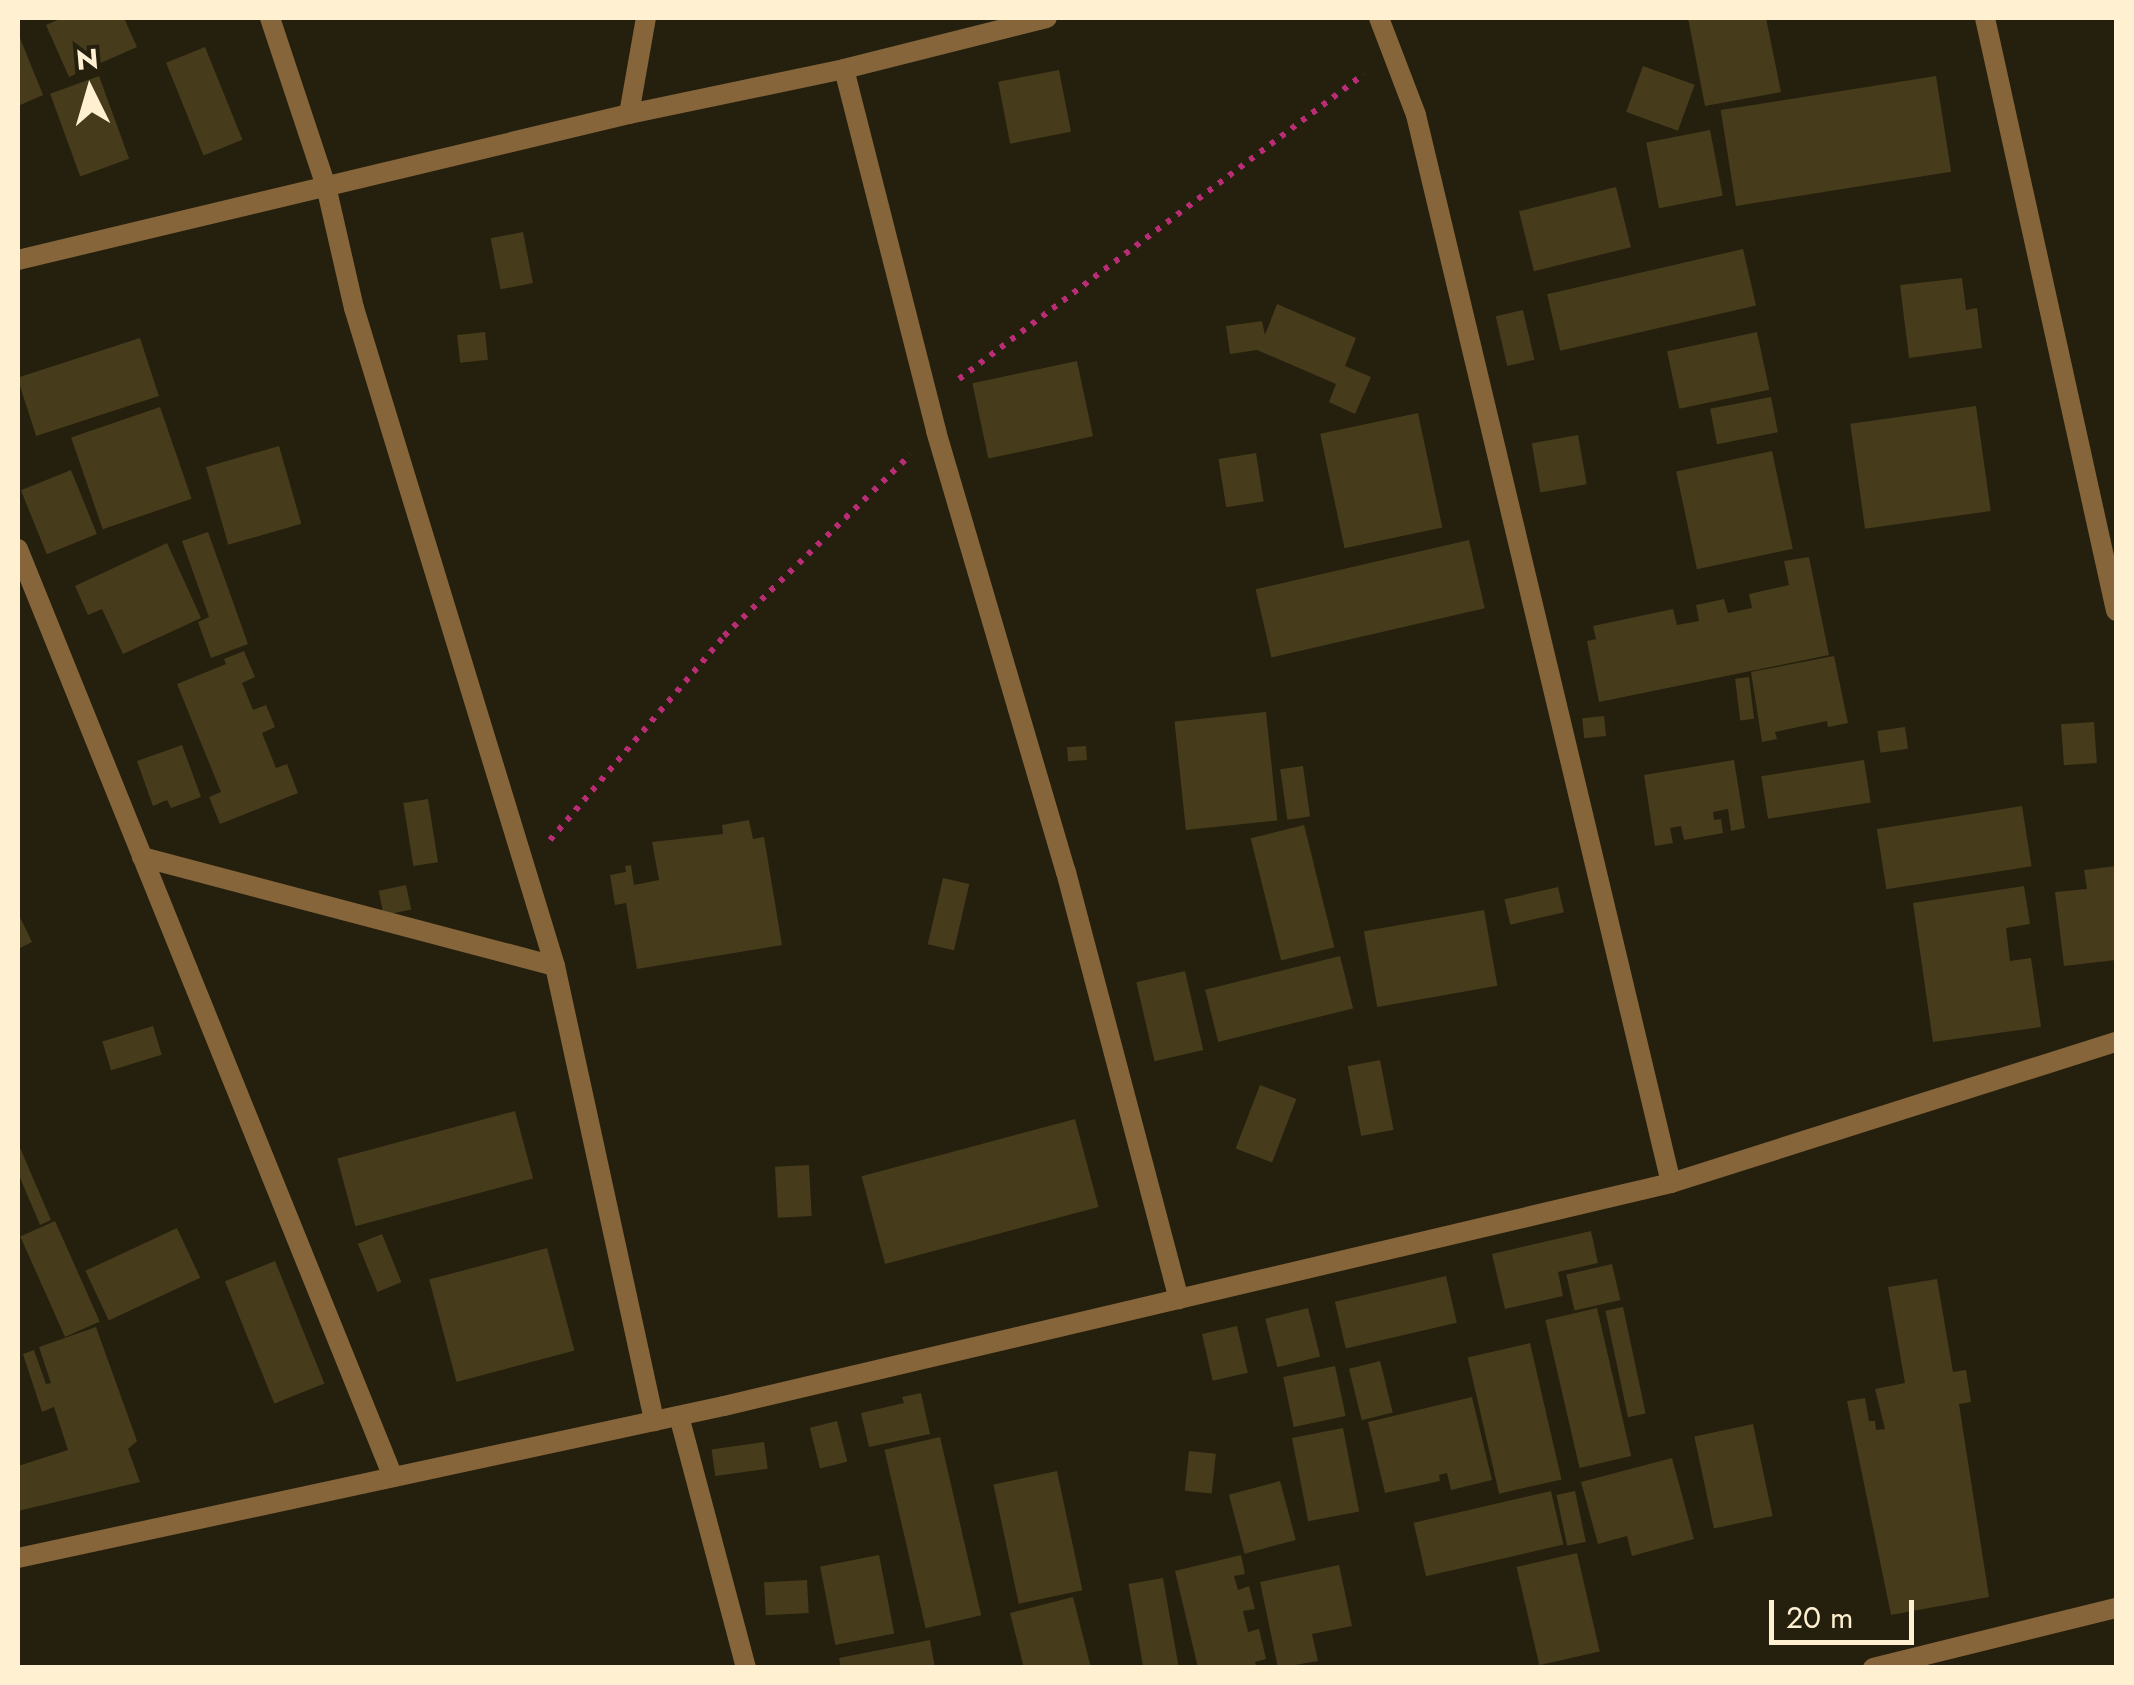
<!DOCTYPE html>
<html>
<head>
<meta charset="utf-8">
<style>
  body { margin:0 }
  #map { position:relative; width:2134px; height:1685px; overflow:hidden; background:#251f0e; font-family:Jost,sans-serif }
  div>[style] { position:absolute }
  .building>* { inset:0; background:#463b1a; transform-origin:0 0 }
  .path>* { height:6px; margin-top:-3px; transform-origin:0; background:repeating-linear-gradient(90deg,#b92d76 0 5px,transparent 0 13px) }
  .street>* { height:20px; margin:-10px; padding:0 10px; transform-origin:10px; border-radius:10px; background:#856539 }
  span { translate:-50% -50%; white-space:nowrap; text-align:center; line-height:1.15; -webkit-text-stroke:8px #251f0e; paint-order:stroke }
  .frame { position:absolute; inset:0; border:20px solid #fff0d2; pointer-events:none }
  .north { position:absolute; left:40px; top:40px; width:100px; height:100px; -webkit-text-stroke:8px #251f0e; paint-order:stroke; rotate:355deg; font-size:28px; font-weight:700; line-height:40px; text-align:center; color:#fff0d2 }
  .north::after { content:''; display:block; margin:auto; width:35px; height:45px; background:#fff0d2; clip-path:polygon(50% 0,100% 100%,50% 72%,0 100%) }
  .scale { position:absolute; left:1769px; top:1600px; width:145px; height:45px; box-sizing:border-box; border:5px solid #fff0d2; border-top:0; padding-left:12px; font-size:30px; line-height:35px; white-space:nowrap; color:#fff0d2; -webkit-text-stroke:8px #251f0e; paint-order:stroke }
</style>
</head>
<body>
<div id="map">
  <div class="building">
    <i style="clip-path:polygon(62px 18px,124px 18px,137px 47px,69px 77px,46px 25px)"></i>
    <i style="clip-path:polygon(1688px 18px,1766px 18px,1781px 92px,1705px 106px)"></i>
    <i style="clip-path:polygon(18px 33px,43px 95px,18px 106px)"></i>
    <i style="left:205px;top:47px;width:100px;height:42px;rotate:68deg"></i>
    <i style="left:1643px;top:66px;width:55px;height:49px;rotate:20deg"></i>
    <i style="left:1059px;top:70px;width:63px;height:62px;rotate:79deg"></i>
    <i style="left:99px;top:76px;width:88px;height:52px;rotate:70deg"></i>
    <i style="left:1936px;top:76px;width:97px;height:218px;rotate:81deg"></i>
    <i style="left:1710px;top:130px;width:67px;height:65px;rotate:79deg"></i>
    <i style="left:1616px;top:187px;width:62px;height:100px;rotate:76deg"></i>
    <i style="left:523px;top:232px;width:52px;height:33px;rotate:79deg"></i>
    <i style="left:1743px;top:249px;width:58px;height:201px;rotate:77deg"></i>
    <i style="clip-path:polygon(1962px 278px,1966px 310px,1977px 308px,1982px 348px,1909px 358px,1900px 285px)"></i>
    <i style="clip-path:polygon(1277px 304px,1356px 338px,1345px 366px,1371px 377px,1355px 414px,1329px 402px,1336px 384px,1257px 350px,1230px 354px,1226px 326px,1262px 321px,1265px 335px)"></i>
    <i style="left:1523px;top:310px;width:51px;height:28px;rotate:77deg"></i>
    <i style="left:485px;top:332px;width:28px;height:28px;rotate:84deg"></i>
    <i style="left:1757px;top:332px;width:59px;height:92px;rotate:78deg"></i>
    <i style="left:140px;top:338px;width:61px;height:129px;rotate:72deg"></i>
    <i style="left:1077px;top:361px;width:77px;height:107px;rotate:78deg"></i>
    <i style="left:1771px;top:397px;width:36px;height:62px;rotate:79deg"></i>
    <i style="left:1976px;top:406px;width:106px;height:127px;rotate:82deg"></i>
    <i style="left:160px;top:407px;width:97px;height:94px;rotate:71deg"></i>
    <i style="left:1418px;top:413px;width:117px;height:100px;rotate:78deg"></i>
    <i style="left:1578px;top:435px;width:50px;height:47px;rotate:80deg"></i>
    <i style="left:279px;top:446px;width:81px;height:76px;rotate:74deg"></i>
    <i style="left:1772px;top:451px;width:100px;height:98px;rotate:78deg"></i>
    <i style="left:1256px;top:453px;width:49px;height:38px;rotate:81deg"></i>
    <i style="left:71px;top:470px;width:69px;height:54px;rotate:68deg"></i>
    <i style="clip-path:polygon(208px 532px,248px 644px,211px 658px,198px 622px,209px 617px,182px 541px)"></i>
    <i style="left:1469px;top:540px;width:70px;height:219px;rotate:77deg"></i>
    <i style="clip-path:polygon(167px 543px,201px 618px,123px 654px,102px 609px,88px 615px,75px 586px)"></i>
    <i style="clip-path:polygon(1809px 557px,1829px 655px,1599px 702px,1587px 641px,1596px 639px,1593px 626px,1673px 609px,1677px 625px,1699px 621px,1696px 605px,1724px 599px,1728px 613px,1752px 608px,1749px 594px,1789px 585px,1784px 561px)"></i>
    <i style="clip-path:polygon(244px 651px,255px 677px,242px 683px,253px 710px,266px 705px,275px 727px,262px 733px,276px 768px,287px 764px,298px 793px,220px 824px,209px 797px,221px 792px,177px 684px,226px 664px,224px 659px)"></i>
    <i style="clip-path:polygon(1834px 656px,1848px 723px,1828px 727px,1827px 721px,1775px 732px,1777px 739px,1762px 742px,1751px 672px)"></i>
    <i style="left:1749px;top:677px;width:42px;height:14px;rotate:83deg"></i>
    <i style="left:1266px;top:712px;width:109px;height:92px;rotate:84deg"></i>
    <i style="left:1604px;top:716px;width:20px;height:22px;rotate:84deg"></i>
    <i style="left:2094px;top:722px;width:41px;height:33px;rotate:86deg"></i>
    <i style="left:1905px;top:727px;width:22px;height:28px;rotate:82deg"></i>
    <i style="clip-path:polygon(182px 745px,201px 797px,171px 808px,167px 800px,153px 806px,137px 761px)"></i>
    <i style="left:1086px;top:746px;width:14px;height:19px;rotate:86deg"></i>
    <i style="clip-path:polygon(1734px 760px,1745px 828px,1731px 831px,1728px 809px,1713px 812px,1714px 820px,1721px 819px,1723px 833px,1684px 840px,1681px 826px,1670px 828px,1673px 843px,1655px 846px,1644px 775px)"></i>
    <i style="left:1864px;top:760px;width:43px;height:104px;rotate:81deg"></i>
    <i style="left:1303px;top:766px;width:51px;height:23px;rotate:82deg"></i>
    <i style="left:428px;top:799px;width:64px;height:25px;rotate:81deg"></i>
    <i style="left:2022px;top:806px;width:61px;height:147px;rotate:81deg"></i>
    <i style="clip-path:polygon(749px 820px,753px 839px,764px 837px,782px 945px,637px 969px,626px 903px,615px 905px,610px 875px,626px 872px,625px 866px,631px 865px,634px 885px,659px 880px,652px 842px,723px 834px,722px 825px)"></i>
    <i style="left:1304px;top:825px;width:126px;height:55px;rotate:76deg"></i>
    <i style="clip-path:polygon(2116px 866px,2116px 960px,2064px 966px,2055px 892px,2087px 889px,2084px 870px)"></i>
    <i style="left:943px;top:878px;width:27px;height:68px;rotate:13deg"></i>
    <i style="left:406px;top:885px;width:25px;height:28px;rotate:78deg"></i>
    <i style="clip-path:polygon(2024px 886px,2030px 924px,2006px 928px,2010px 961px,2031px 958px,2041px 1027px,1933px 1042px,1913px 903px)"></i>
    <i style="left:1558px;top:887px;width:26px;height:55px;rotate:77deg"></i>
    <i style="left:1484px;top:910px;width:77px;height:122px;rotate:80deg"></i>
    <i style="clip-path:polygon(18px 913px,32px 942px,18px 949px)"></i>
    <i style="left:1340px;top:956px;width:54px;height:139px;rotate:76deg"></i>
    <i style="left:1185px;top:971px;width:81px;height:50px;rotate:77deg"></i>
    <i style="left:153px;top:1026px;width:30px;height:53px;rotate:73deg"></i>
    <i style="left:1380px;top:1060px;width:71px;height:33px;rotate:79deg"></i>
    <i style="left:1260px;top:1085px;width:39px;height:68px;rotate:21deg"></i>
    <i style="left:515px;top:1111px;width:70px;height:184px;rotate:75deg"></i>
    <i style="left:1075px;top:1119px;width:91px;height:221px;rotate:75deg"></i>
    <i style="clip-path:polygon(18px 1143px,51px 1220px,40px 1225px,18px 1173px)"></i>
    <i style="left:809px;top:1165px;width:51px;height:34px;rotate:87deg"></i>
    <i style="left:55px;top:1221px;width:110px;height:38px;rotate:66deg"></i>
    <i style="left:177px;top:1228px;width:55px;height:101px;rotate:65deg"></i>
    <i style="clip-path:polygon(1591px 1231px,1598px 1263px,1558px 1272px,1563px 1296px,1505px 1309px,1492px 1254px)"></i>
    <i style="left:382px;top:1234px;width:52px;height:26px;rotate:68deg"></i>
    <i style="left:547px;top:1248px;width:106px;height:122px;rotate:75deg"></i>
    <i style="left:275px;top:1261px;width:132px;height:54px;rotate:68deg"></i>
    <i style="left:1612px;top:1264px;width:37px;height:47px;rotate:77deg"></i>
    <i style="left:1446px;top:1276px;width:48px;height:114px;rotate:77deg"></i>
    <i style="clip-path:polygon(1937px 1279px,1953px 1372px,1966px 1370px,1971px 1402px,1959px 1404px,1989px 1597px,1891px 1615px,1847px 1401px,1865px 1398px,1869px 1421px,1875px 1421px,1876px 1430px,1885px 1429px,1875px 1389px,1905px 1383px,1888px 1287px)"></i>
    <i style="left:1623px;top:1307px;width:109px;height:18px;rotate:78deg"></i>
    <i style="left:1308px;top:1308px;width:50px;height:44px;rotate:76deg"></i>
    <i style="left:1597px;top:1308px;width:152px;height:53px;rotate:77deg"></i>
    <i style="left:1237px;top:1326px;width:48px;height:36px;rotate:77deg"></i>
    <i style="clip-path:polygon(96px 1327px,137px 1441px,128px 1449px,140px 1482px,18px 1511px,18px 1466px,68px 1450px,54px 1407px,42px 1412px,23px 1354px,34px 1350px,46px 1384px,51px 1383px,39px 1347px)"></i>
    <i style="left:1530px;top:1343px;width:140px;height:64px;rotate:77deg"></i>
    <i style="left:1380px;top:1361px;width:53px;height:32px;rotate:76deg"></i>
    <i style="left:1335px;top:1366px;width:51px;height:53px;rotate:78deg"></i>
    <i style="clip-path:polygon(921px 1393px,930px 1434px,869px 1447px,861px 1413px,904px 1403px,902px 1397px)"></i>
    <i style="clip-path:polygon(1472px 1397px,1492px 1480px,1451px 1490px,1447px 1473px,1439px 1475px,1440px 1481px,1385px 1493px,1368px 1422px)"></i>
    <i style="left:837px;top:1421px;width:42px;height:28px;rotate:76deg"></i>
    <i style="left:1753px;top:1424px;width:94px;height:60px;rotate:78deg"></i>
    <i style="left:1343px;top:1428px;width:85px;height:52px;rotate:79deg"></i>
    <i style="left:940px;top:1437px;width:183px;height:57px;rotate:77deg"></i>
    <i style="left:764px;top:1442px;width:27px;height:53px;rotate:82deg"></i>
    <i style="left:1189px;top:1451px;width:27px;height:40px;rotate:6deg"></i>
    <i style="clip-path:polygon(1672px 1458px,1694px 1539px,1632px 1556px,1627px 1536px,1598px 1544px,1581px 1482px)"></i>
    <i style="left:1057px;top:1471px;width:122px;height:65px;rotate:78deg"></i>
    <i style="left:1280px;top:1481px;width:61px;height:53px;rotate:75deg"></i>
    <i style="left:1551px;top:1491px;width:55px;height:141px;rotate:77deg"></i>
    <i style="left:1575px;top:1491px;width:52px;height:19px;rotate:78deg"></i>
    <i style="left:1577px;top:1553px;width:101px;height:62px;rotate:77deg"></i>
    <i style="left:879px;top:1555px;width:80px;height:60px;rotate:79deg"></i>
    <i style="clip-path:polygon(1241px 1555px,1245px 1574px,1234px 1576px,1238px 1590px,1249px 1586px,1255px 1609px,1243px 1611px,1248px 1632px,1259px 1629px,1266px 1659px,1255px 1662px,1257px 1668px,1198px 1668px,1175px 1571px)"></i>
    <i style="clip-path:polygon(1339px 1565px,1352px 1626px,1312px 1634px,1318px 1661px,1278px 1668px,1260px 1582px)"></i>
    <i style="left:1163px;top:1578px;width:91px;height:35px;rotate:80deg"></i>
    <i style="left:807px;top:1580px;width:33px;height:43px;rotate:87deg"></i>
    <i style="clip-path:polygon(1073px 1597px,1091px 1668px,1024px 1668px,1010px 1613px)"></i>
    <i style="clip-path:polygon(930px 1640px,935px 1668px,841px 1668px,839px 1658px)"></i>
  </div>
  <div class="path">
    <i style="left:959px;top:379px;width:507px;rotate:-36.98deg"></i>
    <i style="left:550px;top:840px;width:268px;rotate:-49.5deg"></i>
    <i style="left:724px;top:636px;width:260px;rotate:-44.2deg"></i>
  </div>
  <div class="street">
    <i style="left:270px;top:18px;width:177px;rotate:71.6deg"></i>
    <i style="left:326px;top:186px;width:125px;rotate:77.1deg"></i>
    <i style="left:354px;top:308px;width:688px;rotate:73.01deg"></i>
    <i style="left:555px;top:966px;width:466px;rotate:77.7deg"></i>
    <i style="left:1379px;top:18px;width:104px;rotate:69.1deg"></i>
    <i style="left:1416px;top:115px;width:1098px;rotate:76.57deg"></i>
    <i style="left:1985px;top:18px;width:607px;rotate:77.54deg"></i>
    <i style="left:844px;top:69px;width:374px;rotate:75.7deg"></i>
    <i style="left:936px;top:431px;width:460px;rotate:73.6deg"></i>
    <i style="left:1066px;top:872px;width:442px;rotate:75.2deg"></i>
    <i style="left:629px;top:114px;width:97px;rotate:-80deg"></i>
    <i style="left:18px;top:260px;width:628px;rotate:-13.44deg"></i>
    <i style="left:629px;top:114px;width:220px;rotate:-11.8deg"></i>
    <i style="left:844px;top:69px;width:209px;rotate:-14.1deg"></i>
    <i style="left:18px;top:549px;width:1001px;rotate:68deg"></i>
    <i style="left:142px;top:857px;width:427px;rotate:14.8deg"></i>
    <i style="left:679px;top:1416px;width:261px;rotate:75.1deg"></i>
    <i style="left:18px;top:1558px;width:722px;rotate:-12.15deg"></i>
    <i style="left:724px;top:1406px;width:973px;rotate:-13.25deg"></i>
    <i style="left:1671px;top:1183px;width:467px;rotate:-17.6deg"></i>
    <i style="left:1873px;top:1668px;width:250px;rotate:-13.9deg"></i>
  </div>
  <div class="frame"></div>
  <div class="north">N</div>
  <div class="scale">20 m</div>
</div>
</body>
</html>
